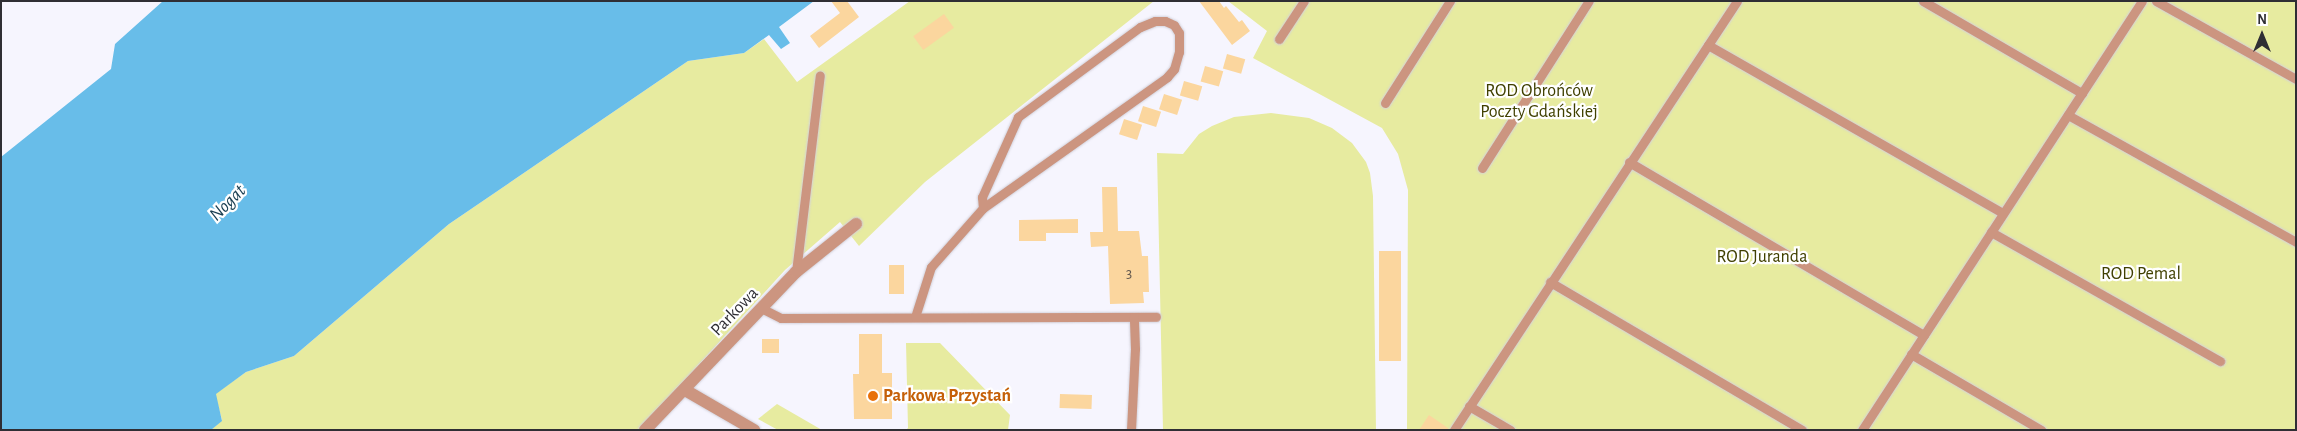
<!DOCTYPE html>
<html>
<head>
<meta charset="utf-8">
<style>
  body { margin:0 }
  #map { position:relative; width:2297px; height:431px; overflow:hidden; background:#f6f5fe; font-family:"Alegreya Sans",sans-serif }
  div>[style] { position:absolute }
  .green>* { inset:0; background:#e7eba0 }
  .water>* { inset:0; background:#68bde9 }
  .building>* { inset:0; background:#fbd69e; transform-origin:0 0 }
  .roads { filter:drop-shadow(0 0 1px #d2d1da) drop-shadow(0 0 1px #d2d1da) }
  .service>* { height:9px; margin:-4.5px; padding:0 4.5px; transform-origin:4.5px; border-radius:4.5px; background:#cc9580 }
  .minor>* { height:12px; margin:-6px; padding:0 6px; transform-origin:6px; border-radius:6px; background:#cc9580 }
  .dots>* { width:14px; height:14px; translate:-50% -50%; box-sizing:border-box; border:2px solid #fff; border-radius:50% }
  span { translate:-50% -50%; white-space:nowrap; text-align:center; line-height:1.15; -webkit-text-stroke:4.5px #fff; paint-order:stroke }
  .number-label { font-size:15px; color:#62584e }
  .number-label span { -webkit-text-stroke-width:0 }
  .park-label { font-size:18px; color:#404000 }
  .street-label { font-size:18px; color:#2f2e34 }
  .food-label { font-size:18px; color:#c56008; font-weight:700 }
  .left { translate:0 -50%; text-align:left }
  .water-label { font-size:19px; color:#193e51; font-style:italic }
  .frame { position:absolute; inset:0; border:2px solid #2f2e34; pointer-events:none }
  .north { position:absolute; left:2237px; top:10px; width:50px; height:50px; -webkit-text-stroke:4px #fff; paint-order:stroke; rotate:0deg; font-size:14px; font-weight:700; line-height:20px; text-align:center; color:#2f2e34 }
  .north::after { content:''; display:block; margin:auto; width:18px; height:22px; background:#2f2e34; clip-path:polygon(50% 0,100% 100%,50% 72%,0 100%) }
</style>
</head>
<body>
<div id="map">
  <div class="green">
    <i style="clip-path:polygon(910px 1px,1154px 1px,925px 182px,859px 246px,840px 222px,785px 270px,639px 430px,211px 430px,222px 420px,215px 394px,246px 372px,294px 356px,449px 224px,688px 61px,744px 53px,764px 39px,797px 82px)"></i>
    <i style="clip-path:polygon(1228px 1px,2296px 1px,2296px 430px,1407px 430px,1408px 190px,1398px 154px,1382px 128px,1253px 58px,1267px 31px)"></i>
    <i style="clip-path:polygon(1271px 113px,1309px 118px,1332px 128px,1352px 143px,1366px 162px,1370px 173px,1373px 196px,1376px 430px,1163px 430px,1157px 153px,1183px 154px,1199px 134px,1212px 126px,1234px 117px)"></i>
    <i style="clip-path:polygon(906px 343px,940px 343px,1010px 415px,1008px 430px,906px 430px,908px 428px)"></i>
    <i style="clip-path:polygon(777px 404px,822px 430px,778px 430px,758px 419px)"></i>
  </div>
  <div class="water">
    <i style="clip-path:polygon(163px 1px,814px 1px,779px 27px,790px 43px,781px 49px,769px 35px,744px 53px,688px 61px,449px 224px,294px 356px,246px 372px,216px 394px,222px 421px,211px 430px,1px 430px,1px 157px,111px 69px,115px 44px)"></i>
  </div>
  <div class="building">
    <i style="clip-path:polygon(831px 1px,847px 1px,859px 17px,819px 48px,810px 36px,840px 13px)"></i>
    <i style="clip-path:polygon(1199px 1px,1219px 1px,1224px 8px,1226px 6px,1239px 22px,1242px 20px,1250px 31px,1232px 45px)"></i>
    <i style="left:944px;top:14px;width:17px;height:38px;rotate:54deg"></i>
    <i style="left:1227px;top:54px;width:19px;height:15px;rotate:16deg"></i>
    <i style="left:1205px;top:66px;width:19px;height:16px;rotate:16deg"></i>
    <i style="left:1184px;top:81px;width:19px;height:15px;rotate:16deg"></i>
    <i style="left:1164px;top:94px;width:19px;height:16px;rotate:18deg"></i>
    <i style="left:1143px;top:106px;width:19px;height:16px;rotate:18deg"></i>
    <i style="left:1124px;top:119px;width:19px;height:16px;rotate:18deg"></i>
    <i style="clip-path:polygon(1102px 187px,1117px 187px,1118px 231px,1139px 231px,1142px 256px,1148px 256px,1149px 292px,1143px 292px,1144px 303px,1110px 304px,1108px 246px,1091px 247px,1090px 232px,1103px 232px)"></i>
    <i style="clip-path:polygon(1078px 219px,1078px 233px,1046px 233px,1046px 241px,1019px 241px,1019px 220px)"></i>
    <i style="left:1379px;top:251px;width:22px;height:110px"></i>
    <i style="left:904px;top:265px;width:29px;height:15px;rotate:90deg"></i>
    <i style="clip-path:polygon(859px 334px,882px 334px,882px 373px,892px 373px,892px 419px,854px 419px,853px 374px,859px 374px)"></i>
    <i style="left:762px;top:339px;width:17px;height:14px"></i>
    <i style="left:1060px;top:394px;width:32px;height:14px;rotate:2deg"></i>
    <i style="clip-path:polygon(1429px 415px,1448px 428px,1448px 430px,1419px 430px)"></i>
  </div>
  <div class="roads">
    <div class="service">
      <i style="left:1923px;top:1px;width:184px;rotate:30.1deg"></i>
      <i style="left:2156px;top:1px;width:160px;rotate:29.1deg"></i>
      <i style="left:1279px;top:39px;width:45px;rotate:-56.7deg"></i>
      <i style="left:1708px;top:45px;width:339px;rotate:29.7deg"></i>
      <i style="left:1385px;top:103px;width:121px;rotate:-57.5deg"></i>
      <i style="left:2068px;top:115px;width:261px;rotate:29.1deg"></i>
      <i style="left:1629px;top:162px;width:342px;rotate:30.4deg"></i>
      <i style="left:1482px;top:168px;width:198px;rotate:-57.4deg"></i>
      <i style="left:1991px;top:232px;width:263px;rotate:29.4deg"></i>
      <i style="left:796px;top:272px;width:198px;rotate:-83.1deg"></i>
      <i style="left:1550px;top:282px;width:292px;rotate:30.4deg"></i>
      <i style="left:763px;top:309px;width:20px;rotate:27deg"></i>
      <i style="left:781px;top:318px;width:375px;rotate:-0.2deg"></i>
      <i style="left:915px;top:317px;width:52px;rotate:-72.3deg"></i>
      <i style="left:931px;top:267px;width:79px;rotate:-48.6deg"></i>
      <i style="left:983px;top:208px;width:226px;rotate:-35.4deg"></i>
      <i style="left:1167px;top:77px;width:11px;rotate:-49deg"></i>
      <i style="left:1174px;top:69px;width:18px;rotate:-74deg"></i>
      <i style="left:1179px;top:52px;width:19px;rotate:-90deg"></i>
      <i style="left:1179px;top:33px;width:9px;rotate:-122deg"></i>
      <i style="left:1174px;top:25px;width:10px;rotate:-156deg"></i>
      <i style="left:1165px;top:21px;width:10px;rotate:180deg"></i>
      <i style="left:1155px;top:21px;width:16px;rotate:158deg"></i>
      <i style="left:1140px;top:27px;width:152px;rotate:143.6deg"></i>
      <i style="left:1018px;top:117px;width:88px;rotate:114.2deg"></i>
      <i style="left:982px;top:197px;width:11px;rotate:85deg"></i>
      <i style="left:1911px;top:354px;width:151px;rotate:30.3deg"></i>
      <i style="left:1469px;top:406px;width:48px;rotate:30.3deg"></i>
      <i style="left:1131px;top:430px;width:81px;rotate:-87.2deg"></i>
      <i style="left:1135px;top:349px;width:32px;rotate:-92deg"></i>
      <i style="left:1454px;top:430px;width:514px;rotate:-56.59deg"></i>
      <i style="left:1862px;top:430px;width:512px;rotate:-56.87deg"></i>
    </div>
    <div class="minor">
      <i style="left:685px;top:390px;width:80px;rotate:30.1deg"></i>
      <i style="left:645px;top:430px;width:219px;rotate:-46.3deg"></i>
      <i style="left:796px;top:272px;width:77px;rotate:-38.7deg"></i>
    </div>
  </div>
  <div class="dots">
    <i style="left:873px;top:396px;background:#e8710a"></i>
  </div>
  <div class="number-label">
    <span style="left:1129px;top:274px">3</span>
  </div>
  <div class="park-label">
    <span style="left:1539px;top:102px">ROD Obrońców<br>Poczty Gdańskiej</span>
    <span style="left:1762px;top:257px">ROD Juranda</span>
    <span style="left:2141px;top:274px">ROD Pemal</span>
  </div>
  <div class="street-label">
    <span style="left:735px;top:312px;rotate:-46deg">Parkowa</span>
  </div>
  <div class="food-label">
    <span class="left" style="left:883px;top:396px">Parkowa Przystań</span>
  </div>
  <div class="water-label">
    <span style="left:228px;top:203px;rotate:-45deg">Nogat</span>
  </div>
  <div class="frame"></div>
  <div class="north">N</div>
</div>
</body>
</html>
